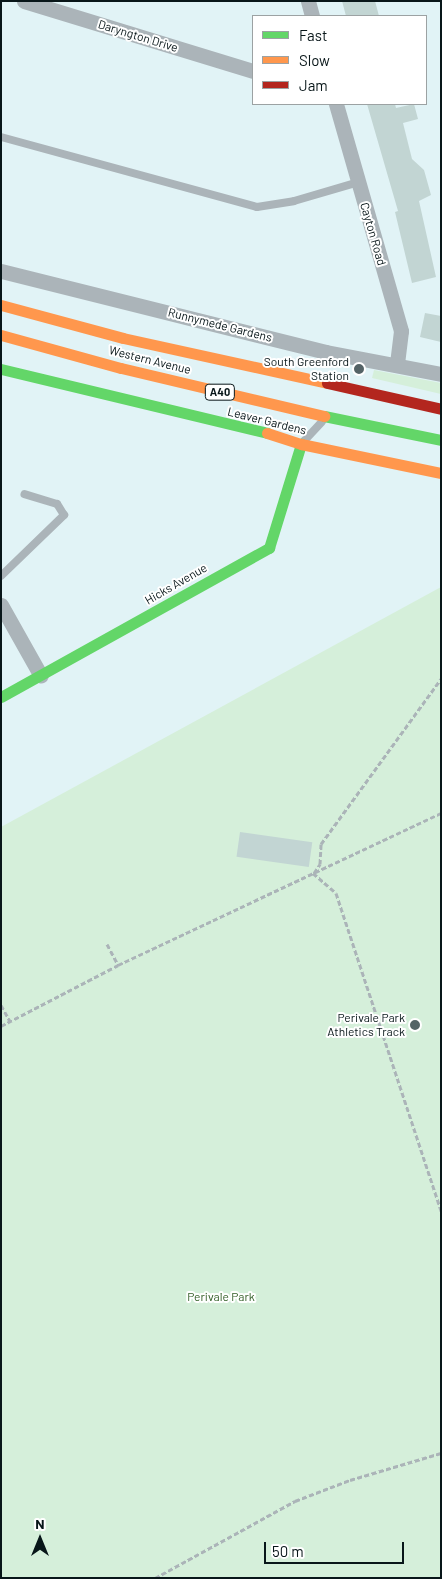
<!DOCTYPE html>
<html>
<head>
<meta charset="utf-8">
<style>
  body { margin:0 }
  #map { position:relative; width:442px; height:1579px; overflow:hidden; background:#e1f3f6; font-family:Barlow,sans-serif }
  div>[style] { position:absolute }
  .green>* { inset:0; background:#d5efda }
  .building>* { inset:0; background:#c2d5d3; transform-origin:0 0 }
  .path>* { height:3px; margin-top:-1.5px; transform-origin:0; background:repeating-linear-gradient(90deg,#abb4b8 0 5px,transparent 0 7.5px) }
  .lane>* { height:8px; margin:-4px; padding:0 4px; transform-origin:4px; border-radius:4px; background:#abb4b9 }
  .street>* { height:15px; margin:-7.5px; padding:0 7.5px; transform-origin:7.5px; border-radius:7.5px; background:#abb4b9 }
  .fast>* { height:11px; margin:-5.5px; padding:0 5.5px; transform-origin:5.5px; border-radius:5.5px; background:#63d668 }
  .slow>* { height:11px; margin:-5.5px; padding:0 5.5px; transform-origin:5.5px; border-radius:5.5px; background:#ff974d }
  .jam>* { height:11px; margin:-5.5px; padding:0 5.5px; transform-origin:5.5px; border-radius:5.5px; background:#b3261e }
  .dots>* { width:14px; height:14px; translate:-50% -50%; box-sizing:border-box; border:2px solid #fff; border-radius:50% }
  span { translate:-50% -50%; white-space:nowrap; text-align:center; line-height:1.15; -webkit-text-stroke:4px #fff; paint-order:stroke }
  .shield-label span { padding:1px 4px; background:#fff; border:1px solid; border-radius:4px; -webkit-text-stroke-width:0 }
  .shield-label { font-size:11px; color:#081619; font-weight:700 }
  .street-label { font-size:12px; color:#081619 }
  .poi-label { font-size:12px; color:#081619 }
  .right { translate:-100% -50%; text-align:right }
  .park-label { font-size:12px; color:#315d25 }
  .frame { position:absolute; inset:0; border:2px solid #081619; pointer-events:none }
  .legend { position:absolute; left:252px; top:15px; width:175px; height:90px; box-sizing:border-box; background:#fff; border:1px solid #9ca2a3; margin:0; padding:6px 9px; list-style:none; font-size:15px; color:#081619 }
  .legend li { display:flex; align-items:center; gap:10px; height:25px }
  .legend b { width:25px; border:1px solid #9ca2a3 }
  .north { position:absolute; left:15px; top:1514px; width:50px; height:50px; -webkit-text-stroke:4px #fff; paint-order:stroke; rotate:0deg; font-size:14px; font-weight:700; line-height:20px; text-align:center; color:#081619 }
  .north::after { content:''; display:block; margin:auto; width:18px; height:22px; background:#081619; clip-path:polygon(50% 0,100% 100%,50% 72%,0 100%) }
  .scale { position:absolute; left:264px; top:1542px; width:140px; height:22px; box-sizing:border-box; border:2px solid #081619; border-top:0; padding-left:6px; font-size:15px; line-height:18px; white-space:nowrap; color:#081619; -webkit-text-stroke:4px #fff; paint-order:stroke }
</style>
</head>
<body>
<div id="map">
  <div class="green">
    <i style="clip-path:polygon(374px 370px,441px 383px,441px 394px,372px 378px)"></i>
    <i style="clip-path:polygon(441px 587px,441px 1578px,1px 1578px,1px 827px)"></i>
  </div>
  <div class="building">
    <i style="clip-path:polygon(342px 1px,375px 1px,379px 16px,346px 16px)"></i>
    <i style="clip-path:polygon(367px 104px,395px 104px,396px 108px,414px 104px,418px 119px,403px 123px,412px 159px,424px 170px,431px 195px,419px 201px,436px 277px,412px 283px,395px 212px,398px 211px)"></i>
    <i style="clip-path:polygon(425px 313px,441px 316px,441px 342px,420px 337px)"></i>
    <i style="left:240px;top:832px;width:73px;height:25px;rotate:8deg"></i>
  </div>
  <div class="path">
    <i style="left:313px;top:873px;width:30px;rotate:41deg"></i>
    <i style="left:336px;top:893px;width:335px;rotate:71.7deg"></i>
    <i style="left:314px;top:873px;width:11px;rotate:-56deg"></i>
    <i style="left:320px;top:864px;width:20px;rotate:-87deg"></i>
    <i style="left:321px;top:844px;width:204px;rotate:-54deg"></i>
    <i style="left:107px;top:944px;width:24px;rotate:62deg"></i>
    <i style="left:1px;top:1005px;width:18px;rotate:61deg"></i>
    <i style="left:1px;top:1026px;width:132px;rotate:-27.5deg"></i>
    <i style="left:118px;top:965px;width:357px;rotate:-25.2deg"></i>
    <i style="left:155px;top:1578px;width:160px;rotate:-28.8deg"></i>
    <i style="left:295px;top:1501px;width:59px;rotate:-20.9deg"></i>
    <i style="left:350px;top:1480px;width:95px;rotate:-16.5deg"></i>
  </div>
  <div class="lane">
    <i style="left:1px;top:137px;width:265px;rotate:15.3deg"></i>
    <i style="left:257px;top:207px;width:37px;rotate:-9deg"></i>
    <i style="left:294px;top:201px;width:68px;rotate:-16.3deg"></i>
    <i style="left:304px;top:441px;width:26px;rotate:-47deg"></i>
    <i style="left:1px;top:576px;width:88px;rotate:-44.1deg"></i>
    <i style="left:64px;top:515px;width:13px;rotate:-122deg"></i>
    <i style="left:57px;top:504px;width:34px;rotate:-163deg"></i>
  </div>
  <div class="street">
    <i style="left:24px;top:1px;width:239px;rotate:17deg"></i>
    <i style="left:308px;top:1px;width:16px;rotate:75deg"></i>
    <i style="left:336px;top:104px;width:236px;rotate:74deg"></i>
    <i style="left:401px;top:331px;width:34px;rotate:97deg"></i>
    <i style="left:1px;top:271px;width:335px;rotate:14deg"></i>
    <i style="left:326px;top:352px;width:117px;rotate:10.8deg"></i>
    <i style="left:1px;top:605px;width:81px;rotate:60.6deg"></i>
  </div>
  <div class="fast">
    <i style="left:1px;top:369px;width:274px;rotate:13.5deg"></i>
    <i style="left:324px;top:416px;width:119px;rotate:11.6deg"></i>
    <i style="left:1px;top:697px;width:307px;rotate:-29.1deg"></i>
    <i style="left:269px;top:548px;width:109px;rotate:-72.9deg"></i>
  </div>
  <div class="slow">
    <i style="left:1px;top:305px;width:126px;rotate:15.1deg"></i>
    <i style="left:123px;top:338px;width:209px;rotate:12.4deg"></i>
    <i style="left:1px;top:335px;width:124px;rotate:15.4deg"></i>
    <i style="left:121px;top:368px;width:209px;rotate:13.3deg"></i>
    <i style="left:267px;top:433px;width:36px;rotate:18deg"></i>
    <i style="left:301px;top:444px;width:143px;rotate:11.7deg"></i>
  </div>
  <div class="jam">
    <i style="left:327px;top:383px;width:117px;rotate:12.8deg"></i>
  </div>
  <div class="dots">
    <i style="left:359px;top:369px;background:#546366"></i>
    <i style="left:415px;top:1025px;background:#546366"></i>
  </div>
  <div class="shield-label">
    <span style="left:220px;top:392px">A40</span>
  </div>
  <div class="street-label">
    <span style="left:138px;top:36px;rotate:17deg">Daryngton Drive</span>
    <span style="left:373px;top:234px;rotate:74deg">Cayton Road</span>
    <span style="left:220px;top:325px;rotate:14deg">Runnymede Gardens</span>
    <span style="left:150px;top:360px;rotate:14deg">Western Avenue</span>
    <span style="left:267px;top:421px;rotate:14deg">Leaver Gardens</span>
    <span style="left:176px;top:584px;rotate:-30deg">Hicks Avenue</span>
  </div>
  <div class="poi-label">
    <span class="right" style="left:349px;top:369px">South Greenford<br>Station</span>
    <span class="right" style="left:405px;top:1025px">Perivale Park<br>Athletics Track</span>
  </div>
  <div class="park-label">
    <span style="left:221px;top:1297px">Perivale Park</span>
  </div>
  <div class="frame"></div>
  <ul class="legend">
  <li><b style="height:6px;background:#63d668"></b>Fast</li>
  <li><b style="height:6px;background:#ff974d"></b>Slow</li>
  <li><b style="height:6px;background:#b3261e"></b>Jam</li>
  </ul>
  <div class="north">N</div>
  <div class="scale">50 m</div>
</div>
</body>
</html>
